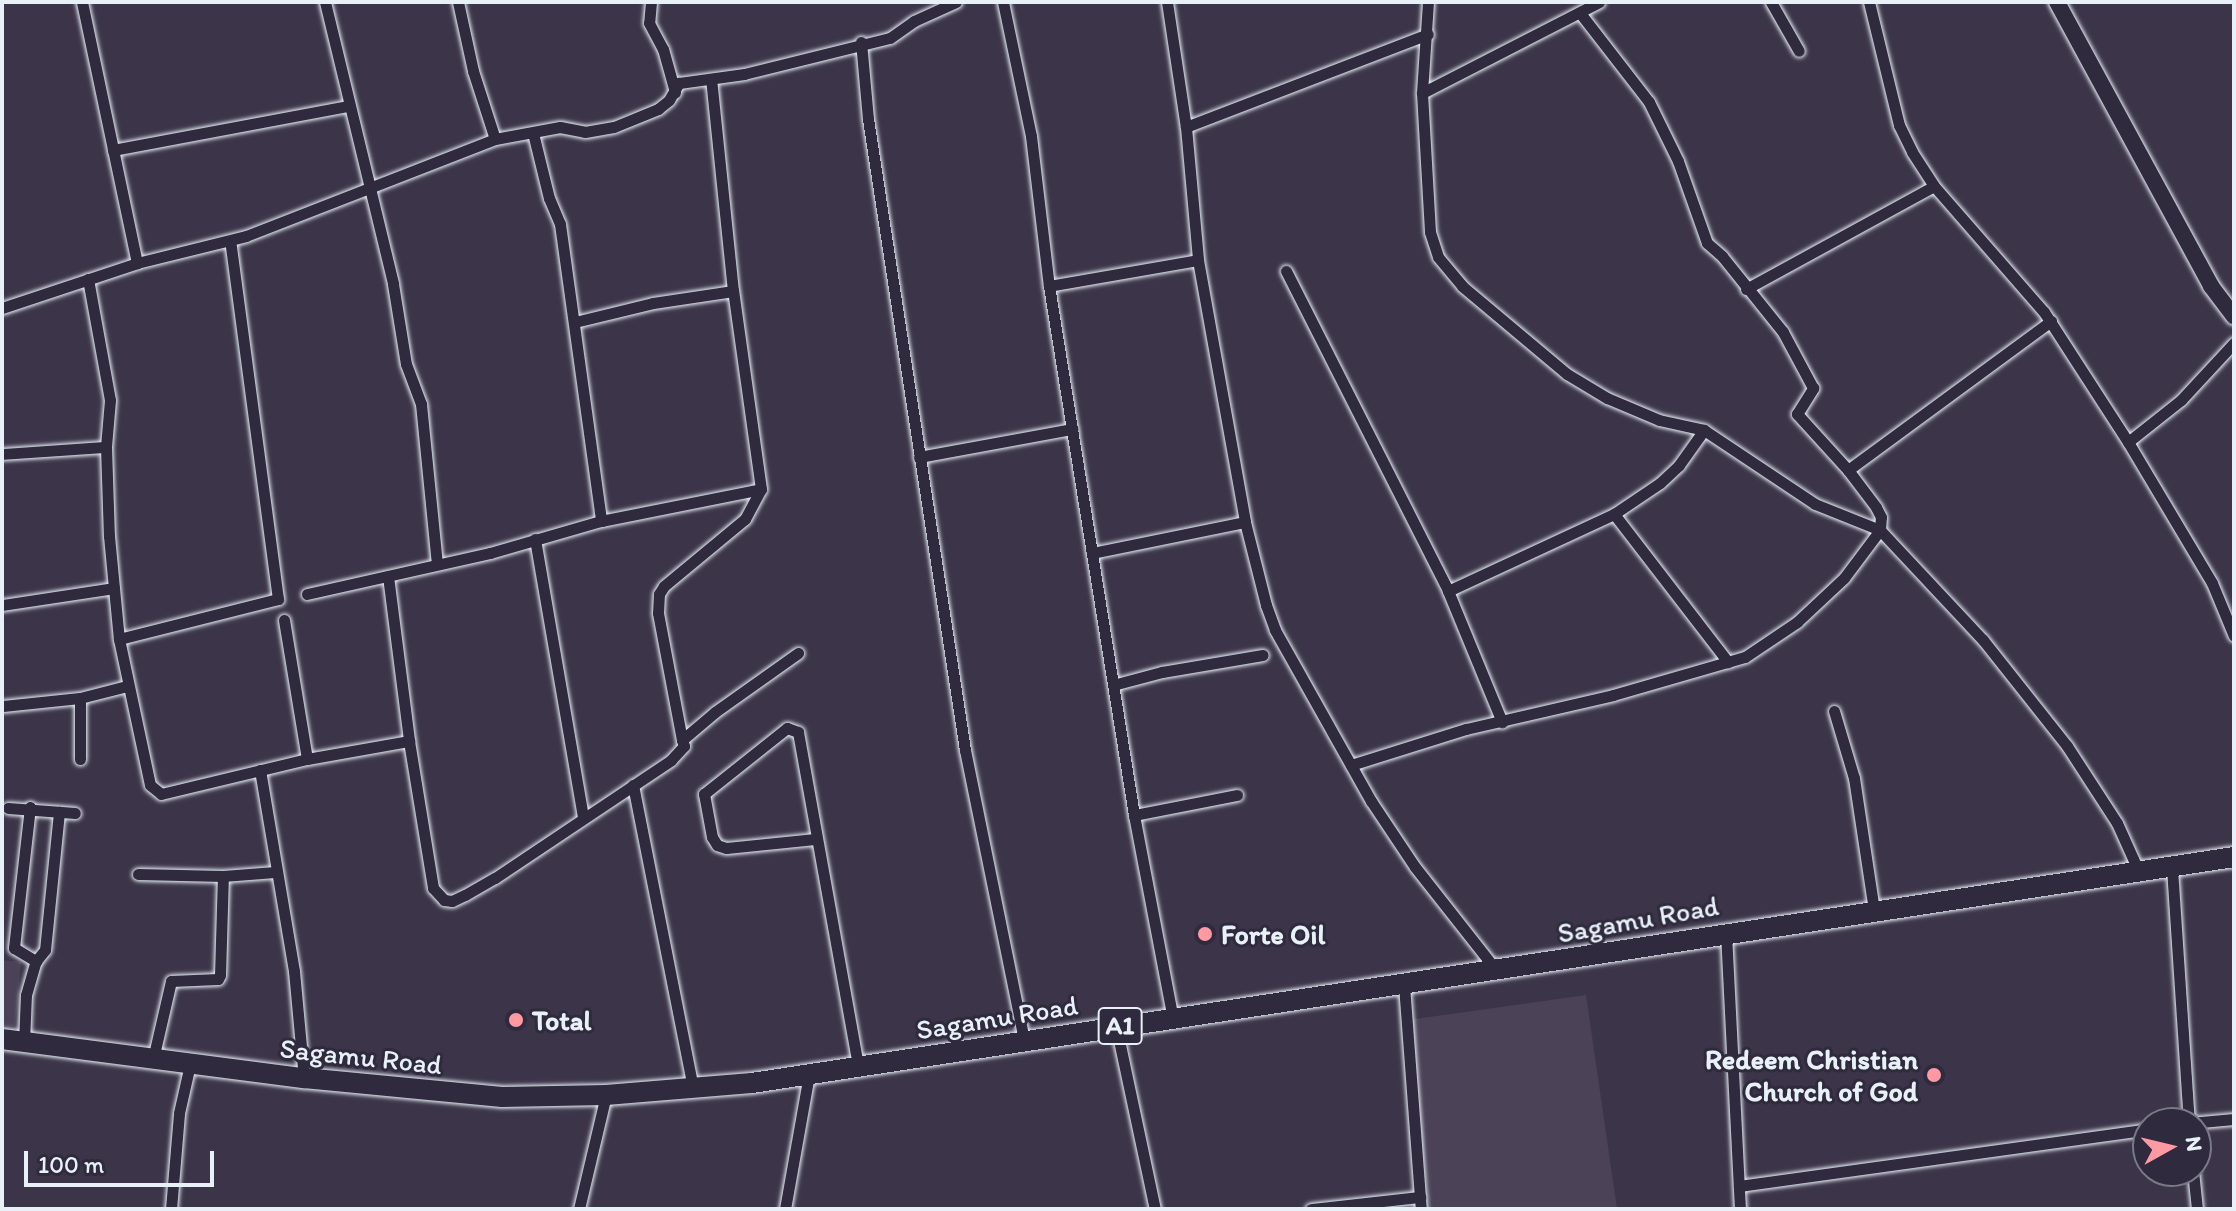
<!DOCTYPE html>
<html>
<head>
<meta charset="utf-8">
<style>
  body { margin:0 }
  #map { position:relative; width:2236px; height:1211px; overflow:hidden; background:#3c3549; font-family:Itim,sans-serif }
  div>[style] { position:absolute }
  .built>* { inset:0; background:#4b4258 }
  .roads { filter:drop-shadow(0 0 2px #e8f1f8) drop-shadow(0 0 2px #e8f1f8) }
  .street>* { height:11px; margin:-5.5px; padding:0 5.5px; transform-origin:5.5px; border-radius:5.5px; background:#2f2a3d }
  .secondary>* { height:16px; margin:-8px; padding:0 8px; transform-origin:8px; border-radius:8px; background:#2f2a3d }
  .highway>* { height:20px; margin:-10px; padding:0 10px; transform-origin:10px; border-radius:10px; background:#2f2a3d }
  .dots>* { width:22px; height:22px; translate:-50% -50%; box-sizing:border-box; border:4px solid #2f2a3d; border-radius:50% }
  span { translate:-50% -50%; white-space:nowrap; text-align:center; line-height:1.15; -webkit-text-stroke:6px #2f2a3d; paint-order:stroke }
  .shield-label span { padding:2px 6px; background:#2f2a3d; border:2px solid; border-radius:6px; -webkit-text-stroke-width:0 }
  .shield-label { font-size:26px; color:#e8f1f8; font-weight:700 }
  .street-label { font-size:28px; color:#e8f1f8 }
  .poi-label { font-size:28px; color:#e8f1f8; font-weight:700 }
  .left { translate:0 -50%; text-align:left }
  .right { translate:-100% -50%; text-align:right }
  .frame { position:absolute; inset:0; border:4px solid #e8f1f8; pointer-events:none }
  .north { position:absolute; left:2132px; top:1107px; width:80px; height:80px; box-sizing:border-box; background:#2f2a3d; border:2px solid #797a88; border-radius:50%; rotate:82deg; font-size:22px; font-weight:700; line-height:32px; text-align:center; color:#e8f1f8 }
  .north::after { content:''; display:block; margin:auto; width:28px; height:36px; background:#ff9aa2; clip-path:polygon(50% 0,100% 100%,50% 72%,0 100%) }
  .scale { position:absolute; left:24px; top:1151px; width:190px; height:36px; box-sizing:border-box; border:4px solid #e8f1f8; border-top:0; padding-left:10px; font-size:24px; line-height:28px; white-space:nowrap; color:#e8f1f8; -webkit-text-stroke:6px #2f2a3d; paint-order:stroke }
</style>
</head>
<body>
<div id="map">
  <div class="built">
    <i style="clip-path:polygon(2px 960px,21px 962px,15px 1026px,2px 1025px)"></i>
    <i style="clip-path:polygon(1586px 995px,1617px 1209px,1430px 1209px,1408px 1020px)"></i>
  </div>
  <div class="roads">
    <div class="street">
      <i style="left:82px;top:2px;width:267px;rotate:78.1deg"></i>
      <i style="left:325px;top:2px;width:290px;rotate:76.4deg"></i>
      <i style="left:393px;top:284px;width:81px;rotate:80.8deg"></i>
      <i style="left:406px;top:364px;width:43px;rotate:69.4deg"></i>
      <i style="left:421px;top:404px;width:160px;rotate:84.3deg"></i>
      <i style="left:458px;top:2px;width:71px;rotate:77.7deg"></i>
      <i style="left:473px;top:71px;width:71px;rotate:72.1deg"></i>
      <i style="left:651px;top:2px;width:21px;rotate:95deg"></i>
      <i style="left:649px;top:23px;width:30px;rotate:62deg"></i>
      <i style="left:663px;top:49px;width:45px;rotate:74.4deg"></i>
      <i style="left:1003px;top:2px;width:137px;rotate:78.2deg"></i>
      <i style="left:1031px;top:136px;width:151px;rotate:83.2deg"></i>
      <i style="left:1049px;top:286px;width:536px;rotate:80.87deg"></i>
      <i style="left:1134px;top:815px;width:208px;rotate:79.2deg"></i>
      <i style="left:1167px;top:2px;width:126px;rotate:81.4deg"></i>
      <i style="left:1186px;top:127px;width:134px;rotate:84.8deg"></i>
      <i style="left:1198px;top:260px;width:266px;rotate:79.8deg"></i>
      <i style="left:1245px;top:522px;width:86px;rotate:75.8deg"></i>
      <i style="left:1266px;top:605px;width:27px;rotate:70deg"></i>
      <i style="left:1275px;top:630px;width:196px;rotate:60.7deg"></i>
      <i style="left:1371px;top:801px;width:79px;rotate:56.3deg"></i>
      <i style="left:1415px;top:867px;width:131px;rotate:51.8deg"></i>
      <i style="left:1428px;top:2px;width:91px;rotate:93.8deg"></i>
      <i style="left:1422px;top:93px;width:139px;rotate:86.7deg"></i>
      <i style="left:1430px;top:232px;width:26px;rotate:72deg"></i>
      <i style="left:1438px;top:257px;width:38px;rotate:50deg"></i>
      <i style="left:1462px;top:286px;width:137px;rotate:40deg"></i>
      <i style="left:1567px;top:374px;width:47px;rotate:31deg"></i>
      <i style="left:1607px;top:398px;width:56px;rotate:22.9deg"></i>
      <i style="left:1659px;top:420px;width:46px;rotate:12.5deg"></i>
      <i style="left:1704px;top:430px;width:133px;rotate:33.7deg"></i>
      <i style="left:1815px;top:504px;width:70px;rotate:21.8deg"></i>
      <i style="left:1880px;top:530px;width:151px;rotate:46.9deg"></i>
      <i style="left:1983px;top:640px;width:135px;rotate:51.6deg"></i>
      <i style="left:2067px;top:746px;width:92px;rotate:57deg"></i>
      <i style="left:2117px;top:823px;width:54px;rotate:65.8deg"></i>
      <i style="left:1771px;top:2px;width:56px;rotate:60.3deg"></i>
      <i style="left:1869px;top:2px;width:127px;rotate:76.3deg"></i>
      <i style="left:1899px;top:125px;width:30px;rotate:64deg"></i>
      <i style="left:1912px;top:152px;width:40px;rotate:57.1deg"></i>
      <i style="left:1934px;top:186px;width:167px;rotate:48.9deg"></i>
      <i style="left:2044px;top:312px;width:155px;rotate:57.1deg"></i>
      <i style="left:2128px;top:442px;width:164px;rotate:59.2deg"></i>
      <i style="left:2212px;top:583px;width:57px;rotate:67.5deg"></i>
      <i style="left:861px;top:42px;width:77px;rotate:84.8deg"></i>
      <i style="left:868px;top:119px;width:638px;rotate:81.26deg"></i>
      <i style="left:965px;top:750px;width:297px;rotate:78.5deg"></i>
      <i style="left:1422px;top:93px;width:199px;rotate:-27.2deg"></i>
      <i style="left:1186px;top:127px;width:259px;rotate:-21deg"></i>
      <i style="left:533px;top:133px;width:67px;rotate:76.2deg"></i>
      <i style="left:549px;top:198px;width:28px;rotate:67deg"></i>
      <i style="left:560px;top:224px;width:300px;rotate:82.1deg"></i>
      <i style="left:113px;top:150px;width:238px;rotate:-10.6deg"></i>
      <i style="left:1286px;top:271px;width:359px;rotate:63.1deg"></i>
      <i style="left:1448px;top:591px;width:142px;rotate:67.6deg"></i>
      <i style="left:88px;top:279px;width:123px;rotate:79.7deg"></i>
      <i style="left:110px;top:400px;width:47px;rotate:94.9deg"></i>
      <i style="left:106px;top:447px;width:89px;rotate:88.1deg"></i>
      <i style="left:109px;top:536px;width:103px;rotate:84.5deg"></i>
      <i style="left:119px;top:639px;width:149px;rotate:78deg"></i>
      <i style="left:150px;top:785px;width:14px;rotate:39deg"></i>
      <i style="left:161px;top:794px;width:150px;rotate:-13.5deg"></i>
      <i style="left:307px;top:759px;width:104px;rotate:-10deg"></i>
      <i style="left:1049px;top:286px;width:151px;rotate:-9.9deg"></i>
      <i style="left:1746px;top:289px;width:214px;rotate:-28.7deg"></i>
      <i style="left:2px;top:308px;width:142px;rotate:-18.4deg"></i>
      <i style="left:137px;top:263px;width:112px;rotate:-13.9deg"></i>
      <i style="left:246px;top:236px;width:267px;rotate:-21.3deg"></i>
      <i style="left:495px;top:139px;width:66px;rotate:-10.5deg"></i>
      <i style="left:560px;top:127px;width:25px;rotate:11deg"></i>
      <i style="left:585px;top:132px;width:29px;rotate:-10deg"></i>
      <i style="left:614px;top:127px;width:48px;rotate:-22.2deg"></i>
      <i style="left:658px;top:109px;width:14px;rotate:-39deg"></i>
      <i style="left:669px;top:100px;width:20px;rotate:-60deg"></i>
      <i style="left:679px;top:83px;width:66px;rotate:-7.9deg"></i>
      <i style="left:744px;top:74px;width:150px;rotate:-13.9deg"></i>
      <i style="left:890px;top:38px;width:29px;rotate:-35deg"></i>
      <i style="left:914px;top:21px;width:46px;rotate:-24.3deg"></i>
      <i style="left:575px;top:322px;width:80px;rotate:-13.7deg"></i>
      <i style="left:653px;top:303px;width:81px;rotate:-8.5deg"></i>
      <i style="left:2128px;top:442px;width:68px;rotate:-38.4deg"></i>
      <i style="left:2181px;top:400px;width:78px;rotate:-47.1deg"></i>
      <i style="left:2px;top:454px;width:104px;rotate:-3.9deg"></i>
      <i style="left:919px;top:457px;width:156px;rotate:-10.4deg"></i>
      <i style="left:1848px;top:470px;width:252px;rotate:-36.3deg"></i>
      <i style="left:1614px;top:514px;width:187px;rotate:52.4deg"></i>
      <i style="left:535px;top:539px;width:283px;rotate:80.2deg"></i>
      <i style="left:1092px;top:553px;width:156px;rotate:-11.5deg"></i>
      <i style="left:388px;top:576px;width:166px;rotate:82.7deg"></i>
      <i style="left:409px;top:741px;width:149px;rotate:80.7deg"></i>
      <i style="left:433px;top:888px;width:16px;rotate:47deg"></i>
      <i style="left:444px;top:900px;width:8px;rotate:7deg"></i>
      <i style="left:452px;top:901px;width:14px;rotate:-25deg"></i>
      <i style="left:465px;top:895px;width:34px;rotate:-30deg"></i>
      <i style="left:495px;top:878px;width:212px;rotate:-33.8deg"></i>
      <i style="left:671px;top:760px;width:19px;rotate:-47deg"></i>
      <i style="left:684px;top:746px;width:6px;rotate:-108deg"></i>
      <i style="left:682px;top:740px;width:43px;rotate:-40.3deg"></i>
      <i style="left:715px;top:712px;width:102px;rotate:-35.4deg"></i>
      <i style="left:1448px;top:591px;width:183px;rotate:-24.9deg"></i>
      <i style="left:1614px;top:514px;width:55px;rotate:-34deg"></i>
      <i style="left:1660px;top:483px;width:26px;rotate:-43deg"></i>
      <i style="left:1679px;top:465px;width:43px;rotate:-54.5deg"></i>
      <i style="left:307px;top:594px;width:188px;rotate:-12.6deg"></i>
      <i style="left:490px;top:553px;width:116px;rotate:-16.1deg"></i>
      <i style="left:601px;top:521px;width:163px;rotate:-11.3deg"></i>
      <i style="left:2px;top:605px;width:113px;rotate:-8.6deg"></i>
      <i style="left:284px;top:620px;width:141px;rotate:80.6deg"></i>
      <i style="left:119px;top:639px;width:164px;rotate:-14.1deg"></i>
      <i style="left:278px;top:599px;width:361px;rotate:-97.6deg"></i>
      <i style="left:1113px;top:685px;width:51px;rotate:-14.9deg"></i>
      <i style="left:1162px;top:672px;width:102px;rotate:-9.6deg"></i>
      <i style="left:80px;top:698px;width:61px;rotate:90deg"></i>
      <i style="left:3px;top:706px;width:77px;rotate:-5.9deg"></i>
      <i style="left:80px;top:698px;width:49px;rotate:-14.3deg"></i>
      <i style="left:1834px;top:711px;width:70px;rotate:73.4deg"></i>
      <i style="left:1854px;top:778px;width:134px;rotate:81.4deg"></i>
      <i style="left:682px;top:740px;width:129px;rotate:-100.7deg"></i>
      <i style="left:658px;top:613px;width:19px;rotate:-87deg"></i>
      <i style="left:659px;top:594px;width:9px;rotate:-58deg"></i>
      <i style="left:664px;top:586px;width:105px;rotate:-39.6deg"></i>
      <i style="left:745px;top:519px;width:34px;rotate:-62deg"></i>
      <i style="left:761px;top:489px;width:200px;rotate:-98deg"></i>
      <i style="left:733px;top:291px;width:213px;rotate:-95.9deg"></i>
      <i style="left:1351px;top:765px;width:121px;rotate:-17.4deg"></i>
      <i style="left:1466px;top:729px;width:151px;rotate:-13deg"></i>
      <i style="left:1613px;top:695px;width:137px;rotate:-16.1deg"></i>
      <i style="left:1745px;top:657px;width:63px;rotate:-33.9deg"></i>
      <i style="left:1797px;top:622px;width:64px;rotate:-43.1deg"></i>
      <i style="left:1844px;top:578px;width:60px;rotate:-53.1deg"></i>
      <i style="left:1880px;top:530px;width:13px;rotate:-86deg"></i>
      <i style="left:1881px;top:517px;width:11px;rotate:-117deg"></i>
      <i style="left:1876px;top:507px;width:46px;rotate:-127.1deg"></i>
      <i style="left:1848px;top:470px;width:76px;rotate:-132.3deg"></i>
      <i style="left:1797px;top:414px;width:31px;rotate:-58deg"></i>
      <i style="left:1813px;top:388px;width:64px;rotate:-118.2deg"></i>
      <i style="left:1783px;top:332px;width:97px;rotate:-128.8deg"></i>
      <i style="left:1722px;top:256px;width:20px;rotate:-139deg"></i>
      <i style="left:1707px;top:243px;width:87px;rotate:-109.5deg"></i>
      <i style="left:1678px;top:161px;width:66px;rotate:-116.2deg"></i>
      <i style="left:1649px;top:102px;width:113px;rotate:-127.8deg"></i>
      <i style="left:260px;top:770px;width:204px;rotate:80.4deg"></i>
      <i style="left:294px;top:971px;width:107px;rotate:84.7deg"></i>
      <i style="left:633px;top:785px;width:309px;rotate:78.8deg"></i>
      <i style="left:30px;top:807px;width:142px;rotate:96.5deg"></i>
      <i style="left:14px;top:948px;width:26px;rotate:31deg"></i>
      <i style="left:8px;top:808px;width:67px;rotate:4.3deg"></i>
      <i style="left:1134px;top:815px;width:105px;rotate:-11deg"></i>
      <i style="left:815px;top:839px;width:89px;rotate:174.2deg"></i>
      <i style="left:726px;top:848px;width:9px;rotate:-162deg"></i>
      <i style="left:717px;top:845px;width:9px;rotate:-122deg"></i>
      <i style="left:712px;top:837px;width:44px;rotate:-100.5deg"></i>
      <i style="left:704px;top:794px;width:106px;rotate:-38.5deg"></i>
      <i style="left:787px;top:728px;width:12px;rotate:20deg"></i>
      <i style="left:798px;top:732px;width:340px;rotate:79.8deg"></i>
      <i style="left:2172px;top:868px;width:256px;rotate:86.2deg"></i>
      <i style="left:138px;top:874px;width:85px;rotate:1.3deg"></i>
      <i style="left:223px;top:876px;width:52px;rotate:-4.4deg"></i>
      <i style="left:1726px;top:933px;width:276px;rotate:87.1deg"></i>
      <i style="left:1404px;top:985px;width:225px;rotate:85.7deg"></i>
      <i style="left:1116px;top:1026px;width:187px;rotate:78deg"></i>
      <i style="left:24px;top:1042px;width:47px;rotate:-87.6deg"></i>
      <i style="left:26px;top:995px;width:35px;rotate:-74deg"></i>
      <i style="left:36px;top:961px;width:14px;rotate:-51deg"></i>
      <i style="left:45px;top:950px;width:139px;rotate:-84.2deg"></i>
      <i style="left:153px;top:1059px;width:80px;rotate:-77deg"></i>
      <i style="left:171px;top:981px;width:47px;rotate:-2.4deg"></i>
      <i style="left:218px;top:979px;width:4px;rotate:-63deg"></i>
      <i style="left:220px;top:975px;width:99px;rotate:-88.3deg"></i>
      <i style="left:2190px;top:1123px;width:44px;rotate:-5.2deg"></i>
      <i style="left:2193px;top:1171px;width:38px;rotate:84deg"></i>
      <i style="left:1739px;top:1186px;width:413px;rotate:-7.9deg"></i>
      <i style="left:171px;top:1209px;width:96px;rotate:-85.2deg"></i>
      <i style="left:179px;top:1113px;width:50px;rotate:-77.3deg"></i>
      <i style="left:579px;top:1209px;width:117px;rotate:-76.7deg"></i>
      <i style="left:785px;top:1209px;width:137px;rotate:-79.9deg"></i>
      <i style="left:1311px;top:1209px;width:110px;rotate:-6.3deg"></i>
    </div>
    <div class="secondary">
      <i style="left:2057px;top:2px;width:323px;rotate:61.5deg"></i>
      <i style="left:2211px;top:286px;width:38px;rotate:53deg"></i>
    </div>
    <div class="highway">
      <i style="left:2px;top:1039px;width:305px;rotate:7.4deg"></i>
      <i style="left:304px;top:1078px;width:199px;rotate:5.5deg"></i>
      <i style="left:502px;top:1097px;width:104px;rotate:-1.1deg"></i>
      <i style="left:606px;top:1095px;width:146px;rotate:-4.7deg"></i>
      <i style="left:752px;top:1083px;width:1499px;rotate:-8.67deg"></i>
    </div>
  </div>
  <div class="dots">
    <i style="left:1205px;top:934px;background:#ff9aa2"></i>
    <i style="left:516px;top:1020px;background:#ff9aa2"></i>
    <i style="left:1934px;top:1075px;background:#ff9aa2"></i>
  </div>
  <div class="shield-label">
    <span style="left:1120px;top:1026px">A1</span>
  </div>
  <div class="street-label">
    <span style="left:1638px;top:919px;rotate:-10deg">Sagamu Road</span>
    <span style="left:997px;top:1017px;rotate:-9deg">Sagamu Road</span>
    <span style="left:361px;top:1056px;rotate:6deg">Sagamu Road</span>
  </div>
  <div class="poi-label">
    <span class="left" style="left:1221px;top:934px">Forte Oil</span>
    <span class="left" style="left:532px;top:1020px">Total</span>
    <span class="right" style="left:1918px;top:1075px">Redeem Christian<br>Church of God</span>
  </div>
  <div class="frame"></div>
  <div class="north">N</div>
  <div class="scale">100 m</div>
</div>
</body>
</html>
